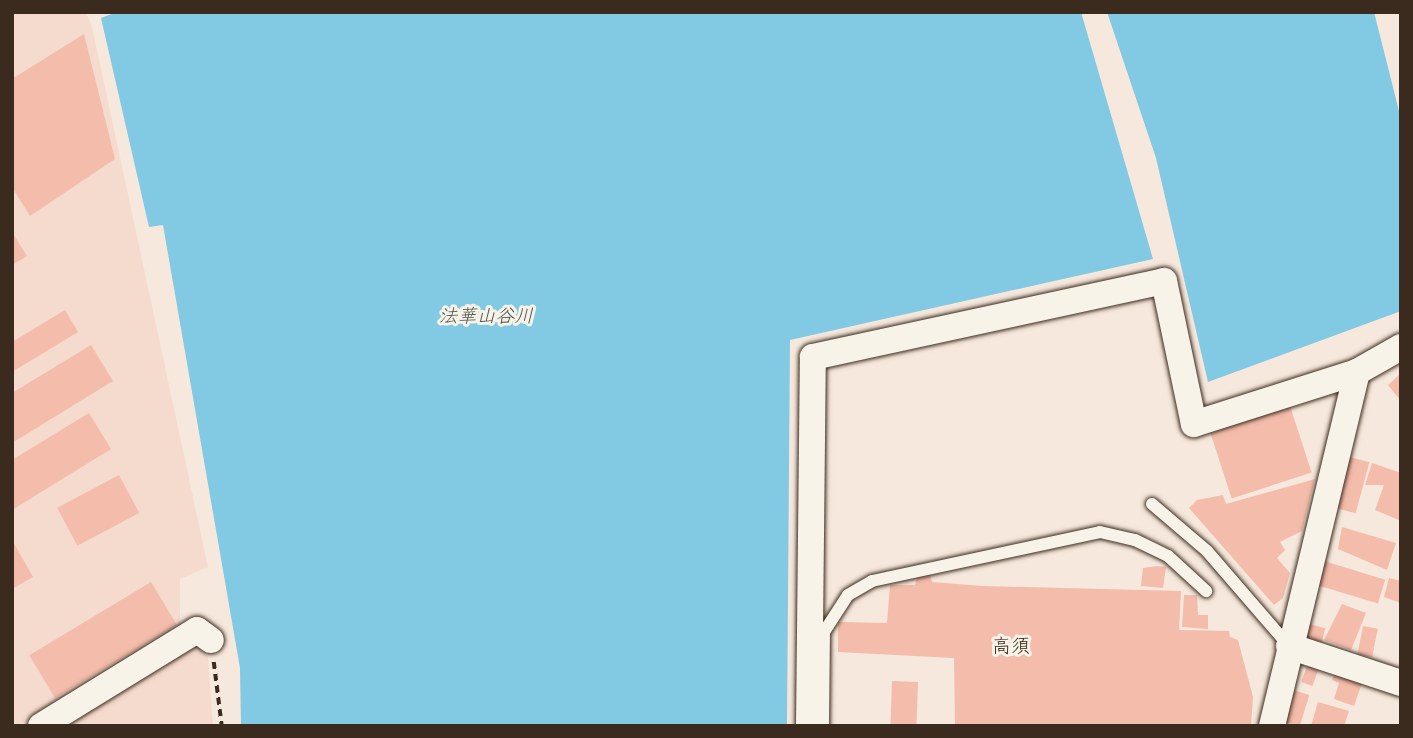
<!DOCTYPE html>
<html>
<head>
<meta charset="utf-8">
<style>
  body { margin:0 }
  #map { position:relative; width:1413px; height:738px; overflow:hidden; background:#f6e8dc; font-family:Pangolin,"Klee One",sans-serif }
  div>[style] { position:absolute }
  .built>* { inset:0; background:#f5dbcd }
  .water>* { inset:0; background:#82c9e3 }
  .building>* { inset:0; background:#f4bcaa; transform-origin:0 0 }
  .path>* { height:3.5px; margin-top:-1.75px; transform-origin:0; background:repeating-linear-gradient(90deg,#3b2a1e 0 7px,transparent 0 12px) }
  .roads { filter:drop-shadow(0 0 2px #3b2a1e) drop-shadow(0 0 2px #3b2a1e) }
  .lane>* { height:12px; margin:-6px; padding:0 6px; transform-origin:6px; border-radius:6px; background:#f7f3e8 }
  .street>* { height:26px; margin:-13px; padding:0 13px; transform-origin:13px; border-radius:13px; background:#f7f3e8 }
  span { translate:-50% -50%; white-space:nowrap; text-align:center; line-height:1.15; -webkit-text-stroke:6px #f7f3e8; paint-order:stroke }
  .water-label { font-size:19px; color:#4d524f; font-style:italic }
  .neighbourhood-label { font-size:19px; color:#3b2a1e }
  .frame { position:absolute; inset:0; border:14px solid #3b2a1e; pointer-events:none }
</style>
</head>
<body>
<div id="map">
  <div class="built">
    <i style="clip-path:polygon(12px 12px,86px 12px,92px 27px,208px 567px,180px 579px,180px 625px,18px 726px,12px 726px)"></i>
    <i style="clip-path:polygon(192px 643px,208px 657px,213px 726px,51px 726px)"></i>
  </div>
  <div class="water">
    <i style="clip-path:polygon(117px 12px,1081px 12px,1153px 259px,790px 340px,787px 726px,241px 726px,240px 668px,163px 225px,149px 227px,101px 18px)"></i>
    <i style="clip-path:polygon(1107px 12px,1374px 12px,1401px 119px,1401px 311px,1208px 382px,1156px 158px)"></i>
  </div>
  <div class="building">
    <i style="clip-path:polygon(84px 34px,115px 159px,30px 216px,12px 187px,12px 79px)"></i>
    <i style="clip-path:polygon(12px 232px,27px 256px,12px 265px)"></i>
    <i style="clip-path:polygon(65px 310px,78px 332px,12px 372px,12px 342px)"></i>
    <i style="clip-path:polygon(91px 345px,113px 381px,12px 443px,12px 393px)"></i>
    <i style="clip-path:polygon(1401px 373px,1401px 401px,1388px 385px)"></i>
    <i style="left:1290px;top:406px;width:70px;height:84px;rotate:72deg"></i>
    <i style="clip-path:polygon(89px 413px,111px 449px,12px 510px,12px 460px)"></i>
    <i style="left:1350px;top:457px;width:20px;height:53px;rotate:15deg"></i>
    <i style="clip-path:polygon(1372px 463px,1401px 473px,1401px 521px,1375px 510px,1384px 485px,1365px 485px)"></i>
    <i style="left:119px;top:475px;width:43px;height:70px;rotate:62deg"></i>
    <i style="clip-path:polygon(1315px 479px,1302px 531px,1280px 542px,1285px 550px,1277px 558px,1290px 573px,1283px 598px,1274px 605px,1189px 508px,1197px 500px,1223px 495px,1226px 504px)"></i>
    <i style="clip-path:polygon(1342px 527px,1396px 543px,1387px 570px,1338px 549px)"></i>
    <i style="clip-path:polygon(12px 540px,33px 577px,12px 589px)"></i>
    <i style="left:1324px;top:561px;width:64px;height:25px;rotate:17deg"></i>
    <i style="clip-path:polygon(1157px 566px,1166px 567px,1163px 588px,1141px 586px,1143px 568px)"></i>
    <i style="clip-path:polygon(918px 574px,930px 574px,932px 582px,982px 586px,1181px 591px,1179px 630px,1229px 631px,1230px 637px,1238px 640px,1253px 697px,1251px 726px,955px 726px,954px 658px,838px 652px,838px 622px,887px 623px,890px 585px,915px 585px)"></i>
    <i style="clip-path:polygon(1389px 578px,1401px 581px,1401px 603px,1384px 597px)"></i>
    <i style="left:151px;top:582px;width:50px;height:142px;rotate:59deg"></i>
    <i style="clip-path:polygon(1184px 595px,1197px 595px,1198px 615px,1208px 615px,1208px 629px,1182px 627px)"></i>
    <i style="clip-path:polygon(1342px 604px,1366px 613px,1351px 650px,1324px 640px)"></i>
    <i style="left:1306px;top:623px;width:20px;height:15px;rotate:15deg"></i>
    <i style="left:1363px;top:626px;width:15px;height:29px;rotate:11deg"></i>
    <i style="left:1307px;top:666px;width:12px;height:17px;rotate:20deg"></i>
    <i style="clip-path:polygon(1335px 673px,1362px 683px,1354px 706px,1334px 699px,1339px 683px,1332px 680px)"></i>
    <i style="left:892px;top:681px;width:26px;height:45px;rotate:2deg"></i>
    <i style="left:1293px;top:690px;width:17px;height:33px;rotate:17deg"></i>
    <i style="clip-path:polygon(1318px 702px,1349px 711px,1344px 726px,1311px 726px)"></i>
  </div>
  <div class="path">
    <i style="left:214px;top:662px;width:64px;rotate:82.9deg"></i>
  </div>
  <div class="roads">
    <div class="lane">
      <i style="left:1152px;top:504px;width:72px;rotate:40.5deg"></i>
      <i style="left:1207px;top:551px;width:125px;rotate:49.2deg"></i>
      <i style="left:823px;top:726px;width:94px;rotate:-89.4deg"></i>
      <i style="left:824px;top:632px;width:44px;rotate:-57deg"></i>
      <i style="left:848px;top:595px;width:28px;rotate:-30deg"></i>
      <i style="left:872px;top:581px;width:233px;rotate:-12.1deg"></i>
      <i style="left:1100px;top:532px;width:36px;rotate:13deg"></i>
      <i style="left:1135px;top:540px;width:37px;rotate:26deg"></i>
      <i style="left:1168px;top:556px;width:52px;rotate:42.6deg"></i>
    </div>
    <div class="street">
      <i style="left:1289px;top:646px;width:118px;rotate:18.3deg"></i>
      <i style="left:41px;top:726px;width:183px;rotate:-31.6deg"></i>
      <i style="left:197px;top:630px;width:17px;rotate:36deg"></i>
      <i style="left:809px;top:726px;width:369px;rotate:-89.4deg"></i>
      <i style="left:813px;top:357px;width:359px;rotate:-12.2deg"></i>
      <i style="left:1164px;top:281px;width:146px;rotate:78.2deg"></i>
      <i style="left:1194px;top:424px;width:171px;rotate:-17.7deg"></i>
      <i style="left:1272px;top:726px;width:364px;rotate:-76.5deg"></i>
      <i style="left:1357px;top:372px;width:51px;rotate:-29.6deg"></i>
    </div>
  </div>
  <div class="water-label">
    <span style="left:486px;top:317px">法華山谷川</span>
  </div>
  <div class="neighbourhood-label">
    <span style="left:1011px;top:647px">高須</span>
  </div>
  <div class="frame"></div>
</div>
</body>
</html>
